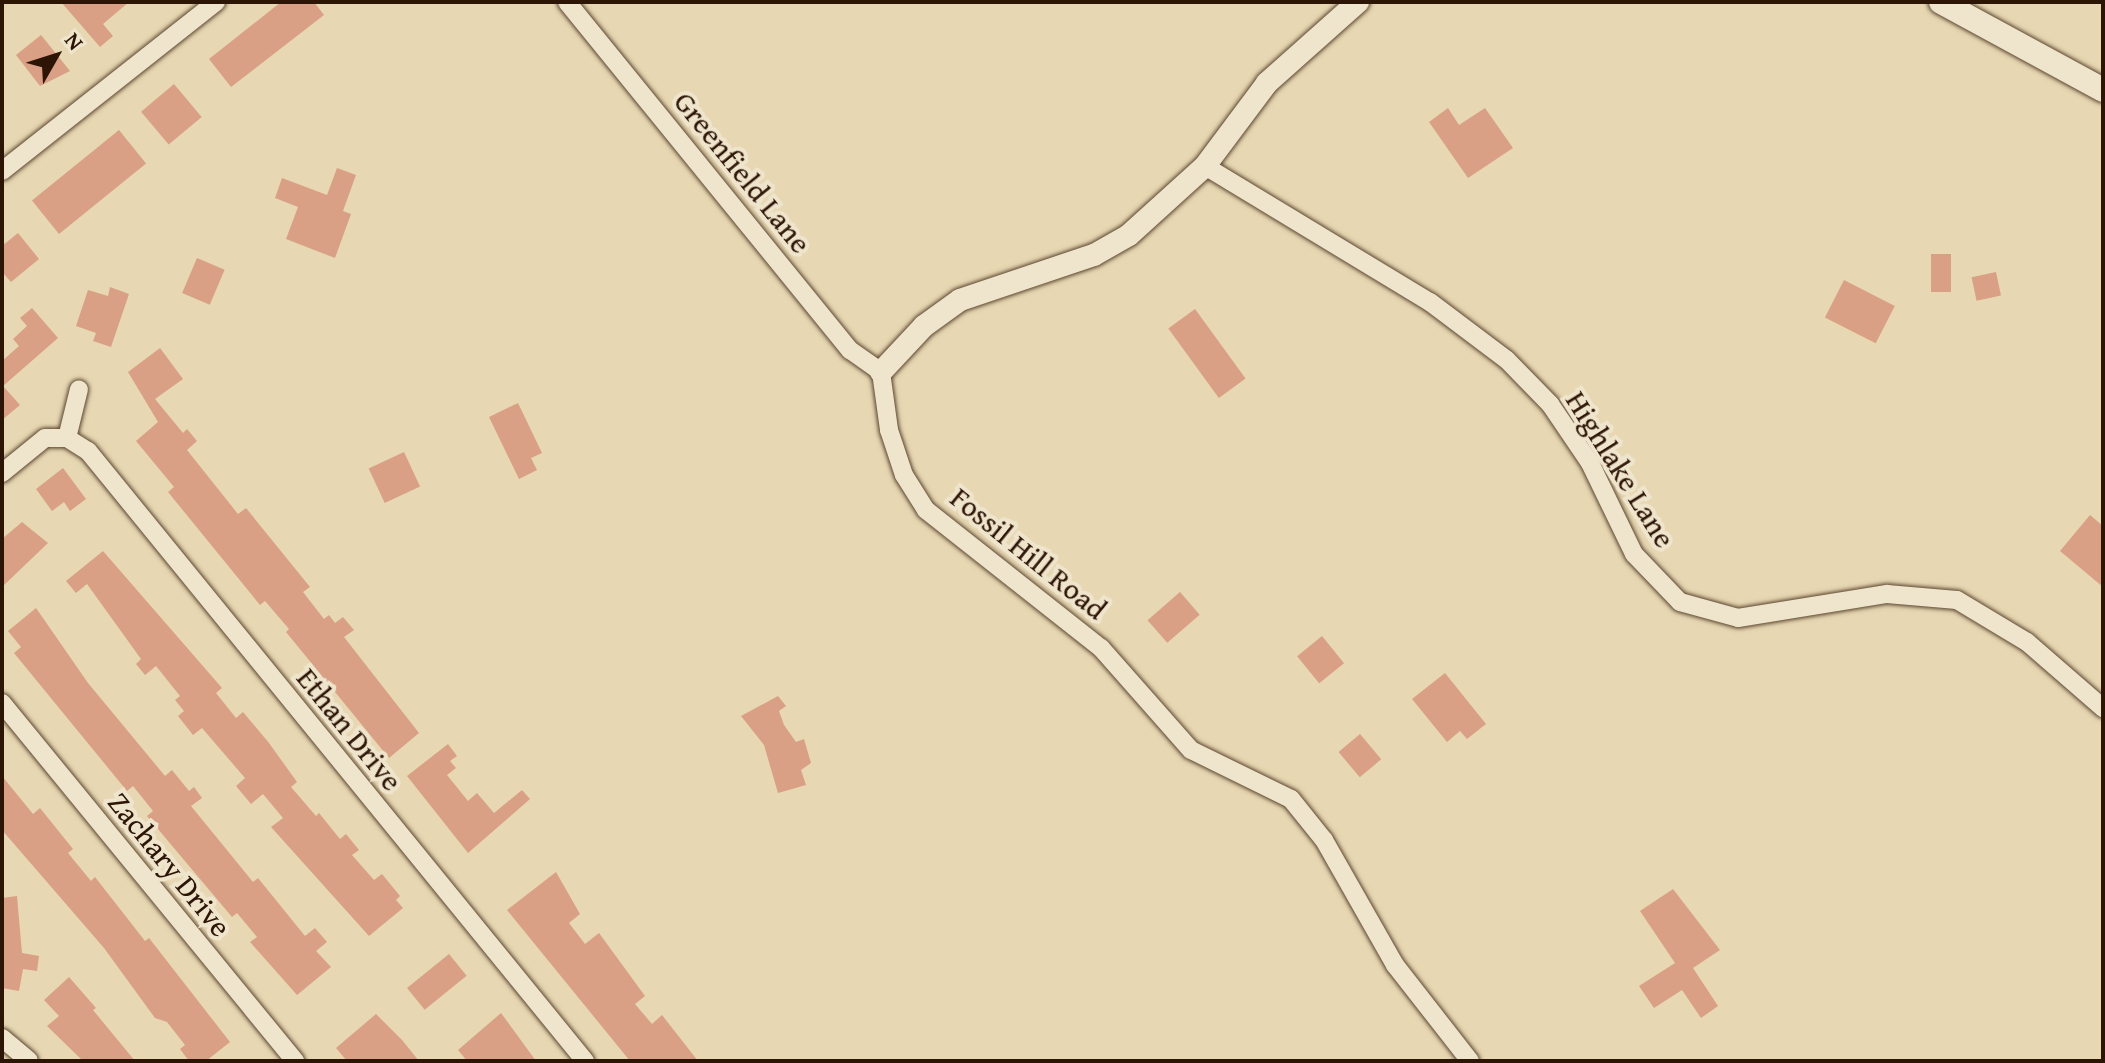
<!DOCTYPE html>
<html>
<head>
<meta charset="utf-8">
<style>
  body { margin:0 }
  #map { position:relative; width:2105px; height:1063px; overflow:hidden; background:#e7d7b2; font-family:"Gentium Book Plus",serif }
  div>[style] { position:absolute }
  .building>* { inset:0; background:#d9a086; transform-origin:0 0 }
  .roads { filter:drop-shadow(0 0 2px #5c4630) drop-shadow(0 0 2px #5c4630) }
  .minor>* { height:18px; margin:-9px; padding:0 9px; transform-origin:9px; border-radius:9px; background:#efe5cd }
  .tertiary>* { height:22px; margin:-11px; padding:0 11px; transform-origin:11px; border-radius:11px; background:#efe5cd }
  .secondary>* { height:24px; margin:-12px; padding:0 12px; transform-origin:12px; border-radius:12px; background:#efe5cd }
  span { translate:-50% -50%; white-space:nowrap; text-align:center; line-height:1.15; -webkit-text-stroke:8px #efe5cd; paint-order:stroke }
  .street-label { font-size:30px; color:#2d1505 }
  .frame { position:absolute; inset:0; border:4px solid #2d1505; pointer-events:none }
  .north { position:absolute; left:16px; top:16px; width:80px; height:80px; -webkit-text-stroke:6px #efe5cd; paint-order:stroke; rotate:51deg; font-size:22px; font-weight:700; line-height:32px; text-align:center; color:#2d1505 }
  .north::after { content:''; display:block; margin:auto; width:28px; height:36px; background:#2d1505; clip-path:polygon(50% 0,100% 100%,50% 72%,0 100%) }
</style>
</head>
<body>
<div id="map">
  <div class="building">
    <i style="clip-path:polygon(61px 2px,129px 2px,103px 24px,113px 36px,100px 47px)"></i>
    <i style="clip-path:polygon(281px 2px,314px 2px,324px 15px,231px 87px,209px 59px)"></i>
    <i style="clip-path:polygon(41px 35px,70px 71px,40px 86px,16px 55px)"></i>
    <i style="left:174px;top:84px;width:43px;height:43px;rotate:50deg"></i>
    <i style="clip-path:polygon(1448px 108px,1459px 125px,1485px 108px,1513px 148px,1468px 178px,1429px 122px)"></i>
    <i style="left:119px;top:130px;width:43px;height:112px;rotate:51deg"></i>
    <i style="clip-path:polygon(337px 168px,356px 175px,343px 211px,351px 214px,335px 258px,286px 239px,298px 207px,275px 198px,282px 178px,327px 195px)"></i>
    <i style="clip-path:polygon(18px 233px,39px 259px,11px 282px,2px 272px,2px 246px)"></i>
    <i style="left:1931px;top:254px;width:20px;height:38px"></i>
    <i style="left:197px;top:258px;width:30px;height:38px;rotate:23deg"></i>
    <i style="left:1996px;top:272px;width:24px;height:25px;rotate:78deg"></i>
    <i style="left:1844px;top:280px;width:57px;height:42px;rotate:27deg"></i>
    <i style="clip-path:polygon(110px 287px,129px 294px,111px 347px,93px 341px,96px 333px,76px 326px,88px 290px,108px 296px)"></i>
    <i style="clip-path:polygon(32px 308px,58px 338px,3px 386px,20px 405px,2px 420px,2px 361px,19px 346px,13px 339px,27px 326px,20px 318px)"></i>
    <i style="left:1195px;top:309px;width:86px;height:33px;rotate:54deg"></i>
    <i style="clip-path:polygon(160px 348px,183px 379px,155px 399px,183px 433px,187px 429px,197px 441px,187px 450px,238px 514px,246px 508px,310px 587px,303px 592px,324px 619px,329px 615px,335px 623px,343px 617px,354px 630px,344px 637px,419px 733px,389px 758px,286px 632px,289px 629px,265px 601px,260px 605px,168px 492px,174px 487px,136px 441px,158px 422px,128px 372px)"></i>
    <i style="clip-path:polygon(518px 403px,542px 453px,531px 458px,537px 470px,519px 479px,489px 417px)"></i>
    <i style="left:404px;top:452px;width:38px;height:39px;rotate:65deg"></i>
    <i style="clip-path:polygon(63px 468px,86px 499px,70px 511px,64px 502px,52px 511px,36px 489px)"></i>
    <i style="clip-path:polygon(2090px 515px,2103px 526px,2103px 587px,2060px 551px)"></i>
    <i style="clip-path:polygon(22px 522px,48px 543px,2px 587px,2px 539px)"></i>
    <i style="clip-path:polygon(103px 551px,222px 688px,216px 693px,236px 718px,243px 712px,269px 743px,297px 782px,291px 787px,316px 816px,319px 813px,340px 839px,346px 834px,359px 850px,352px 855px,374px 880px,382px 874px,400px 896px,396px 900px,403px 908px,369px 936px,271px 827px,283px 818px,263px 794px,251px 804px,236px 786px,245px 778px,202px 728px,193px 735px,178px 716px,184px 711px,175px 700px,180px 696px,156px 666px,145px 675px,136px 664px,141px 659px,87px 584px,76px 593px,66px 581px)"></i>
    <i style="left:1180px;top:592px;width:30px;height:43px;rotate:49deg"></i>
    <i style="clip-path:polygon(36px 608px,88px 683px,165px 776px,172px 770px,189px 791px,194px 787px,202px 798px,191px 806px,253px 882px,258px 878px,305px 936px,315px 928px,327px 942px,316px 951px,331px 967px,297px 995px,250px 942px,257px 937px,237px 913px,232px 917px,147px 816px,153px 811px,133px 786px,127px 791px,14px 653px,21px 647px,8px 631px)"></i>
    <i style="left:1322px;top:636px;width:35px;height:32px;rotate:51deg"></i>
    <i style="clip-path:polygon(1445px 673px,1486px 724px,1467px 739px,1460px 731px,1447px 742px,1412px 699px)"></i>
    <i style="clip-path:polygon(778px 696px,786px 706px,779px 711px,784px 725px,796px 742px,804px 739px,811px 763px,801px 770px,806px 785px,778px 793px,764px 745px,741px 716px)"></i>
    <i style="left:1360px;top:734px;width:33px;height:28px;rotate:50deg"></i>
    <i style="clip-path:polygon(448px 744px,457px 756px,450px 761px,456px 768px,447px 775px,468px 801px,477px 793px,494px 813px,522px 790px,530px 799px,468px 853px,407px 776px)"></i>
    <i style="clip-path:polygon(2px 776px,33px 814px,40px 808px,73px 849px,68px 853px,91px 881px,95px 877px,145px 941px,149px 938px,230px 1042px,206px 1061px,189px 1061px,180px 1049px,185px 1045px,167px 1022px,155px 1018px,104px 948px,2px 830px)"></i>
    <i style="clip-path:polygon(556px 872px,580px 914px,569px 923px,585px 944px,599px 933px,645px 996px,635px 1004px,652px 1024px,662px 1015px,698px 1061px,630px 1061px,507px 910px)"></i>
    <i style="clip-path:polygon(1673px 889px,1720px 950px,1693px 968px,1718px 1006px,1701px 1018px,1682px 990px,1654px 1008px,1639px 986px,1675px 963px,1640px 911px)"></i>
    <i style="clip-path:polygon(17px 896px,22px 953px,39px 956px,37px 971px,23px 969px,19px 991px,2px 988px,2px 898px)"></i>
    <i style="left:449px;top:954px;width:28px;height:54px;rotate:51deg"></i>
    <i style="clip-path:polygon(69px 977px,96px 1008px,93px 1010px,135px 1061px,83px 1061px,47px 1026px,59px 1016px,44px 1000px)"></i>
    <i style="clip-path:polygon(501px 1013px,536px 1061px,467px 1061px,458px 1050px)"></i>
    <i style="clip-path:polygon(376px 1014px,402px 1040px,419px 1061px,347px 1061px,336px 1048px)"></i>
  </div>
  <div class="roads">
    <div class="minor">
      <i style="left:567px;top:2px;width:449px;rotate:50.9deg"></i>
      <i style="left:850px;top:350px;width:38px;rotate:35deg"></i>
      <i style="left:881px;top:372px;width:59px;rotate:82.1deg"></i>
      <i style="left:889px;top:430px;width:47px;rotate:71.6deg"></i>
      <i style="left:904px;top:475px;width:41px;rotate:57.8deg"></i>
      <i style="left:926px;top:510px;width:223px;rotate:38.3deg"></i>
      <i style="left:1101px;top:648px;width:136px;rotate:48.6deg"></i>
      <i style="left:1191px;top:750px;width:111px;rotate:26.1deg"></i>
      <i style="left:1291px;top:799px;width:53px;rotate:51.2deg"></i>
      <i style="left:1324px;top:840px;width:144px;rotate:60.4deg"></i>
      <i style="left:1395px;top:965px;width:122px;rotate:52deg"></i>
      <i style="left:1205px;top:166px;width:263px;rotate:31.2deg"></i>
      <i style="left:1430px;top:302px;width:96px;rotate:37deg"></i>
      <i style="left:1507px;top:360px;width:62px;rotate:45.7deg"></i>
      <i style="left:1550px;top:404px;width:71px;rotate:55.9deg"></i>
      <i style="left:1590px;top:463px;width:101px;rotate:64.2deg"></i>
      <i style="left:1634px;top:554px;width:66px;rotate:46.2deg"></i>
      <i style="left:1680px;top:602px;width:60px;rotate:15.4deg"></i>
      <i style="left:1738px;top:618px;width:151px;rotate:-9.2deg"></i>
      <i style="left:1887px;top:594px;width:70px;rotate:4.9deg"></i>
      <i style="left:1957px;top:600px;width:82px;rotate:31deg"></i>
      <i style="left:2027px;top:642px;width:101px;rotate:41deg"></i>
      <i style="left:2px;top:171px;width:273px;rotate:-38.3deg"></i>
      <i style="left:67px;top:438px;width:25px;rotate:32deg"></i>
      <i style="left:88px;top:451px;width:787px;rotate:50.83deg"></i>
      <i style="left:67px;top:438px;width:50px;rotate:-76.2deg"></i>
      <i style="left:2px;top:473px;width:55px;rotate:-39.1deg"></i>
      <i style="left:45px;top:438px;width:22px"></i>
      <i style="left:2px;top:703px;width:463px;rotate:50.7deg"></i>
      <i style="left:2px;top:1038px;width:35px;rotate:40deg"></i>
    </div>
    <div class="tertiary">
      <i style="left:881px;top:372px;width:63px;rotate:-46.9deg"></i>
      <i style="left:924px;top:326px;width:44px;rotate:-35.8deg"></i>
      <i style="left:960px;top:300px;width:141px;rotate:-18.6deg"></i>
      <i style="left:1094px;top:255px;width:40px;rotate:-29.7deg"></i>
      <i style="left:1129px;top:235px;width:103px;rotate:-42.2deg"></i>
      <i style="left:1205px;top:166px;width:104px;rotate:-53.2deg"></i>
      <i style="left:1267px;top:83px;width:122px;rotate:-41.7deg"></i>
    </div>
    <div class="secondary">
      <i style="left:1941px;top:2px;width:184px;rotate:28.5deg"></i>
    </div>
  </div>
  <div class="street-label">
    <span style="left:743px;top:172px;rotate:51deg">Greenfield Lane</span>
    <span style="left:1621px;top:469px;rotate:58deg">Highlake Lane</span>
    <span style="left:1029px;top:553px;rotate:39deg">Fossil Hill Road</span>
    <span style="left:350px;top:729px;rotate:51deg">Ethan Drive</span>
    <span style="left:170px;top:864px;rotate:51deg">Zachary Drive</span>
  </div>
  <div class="frame"></div>
  <div class="north">N</div>
</div>
</body>
</html>
